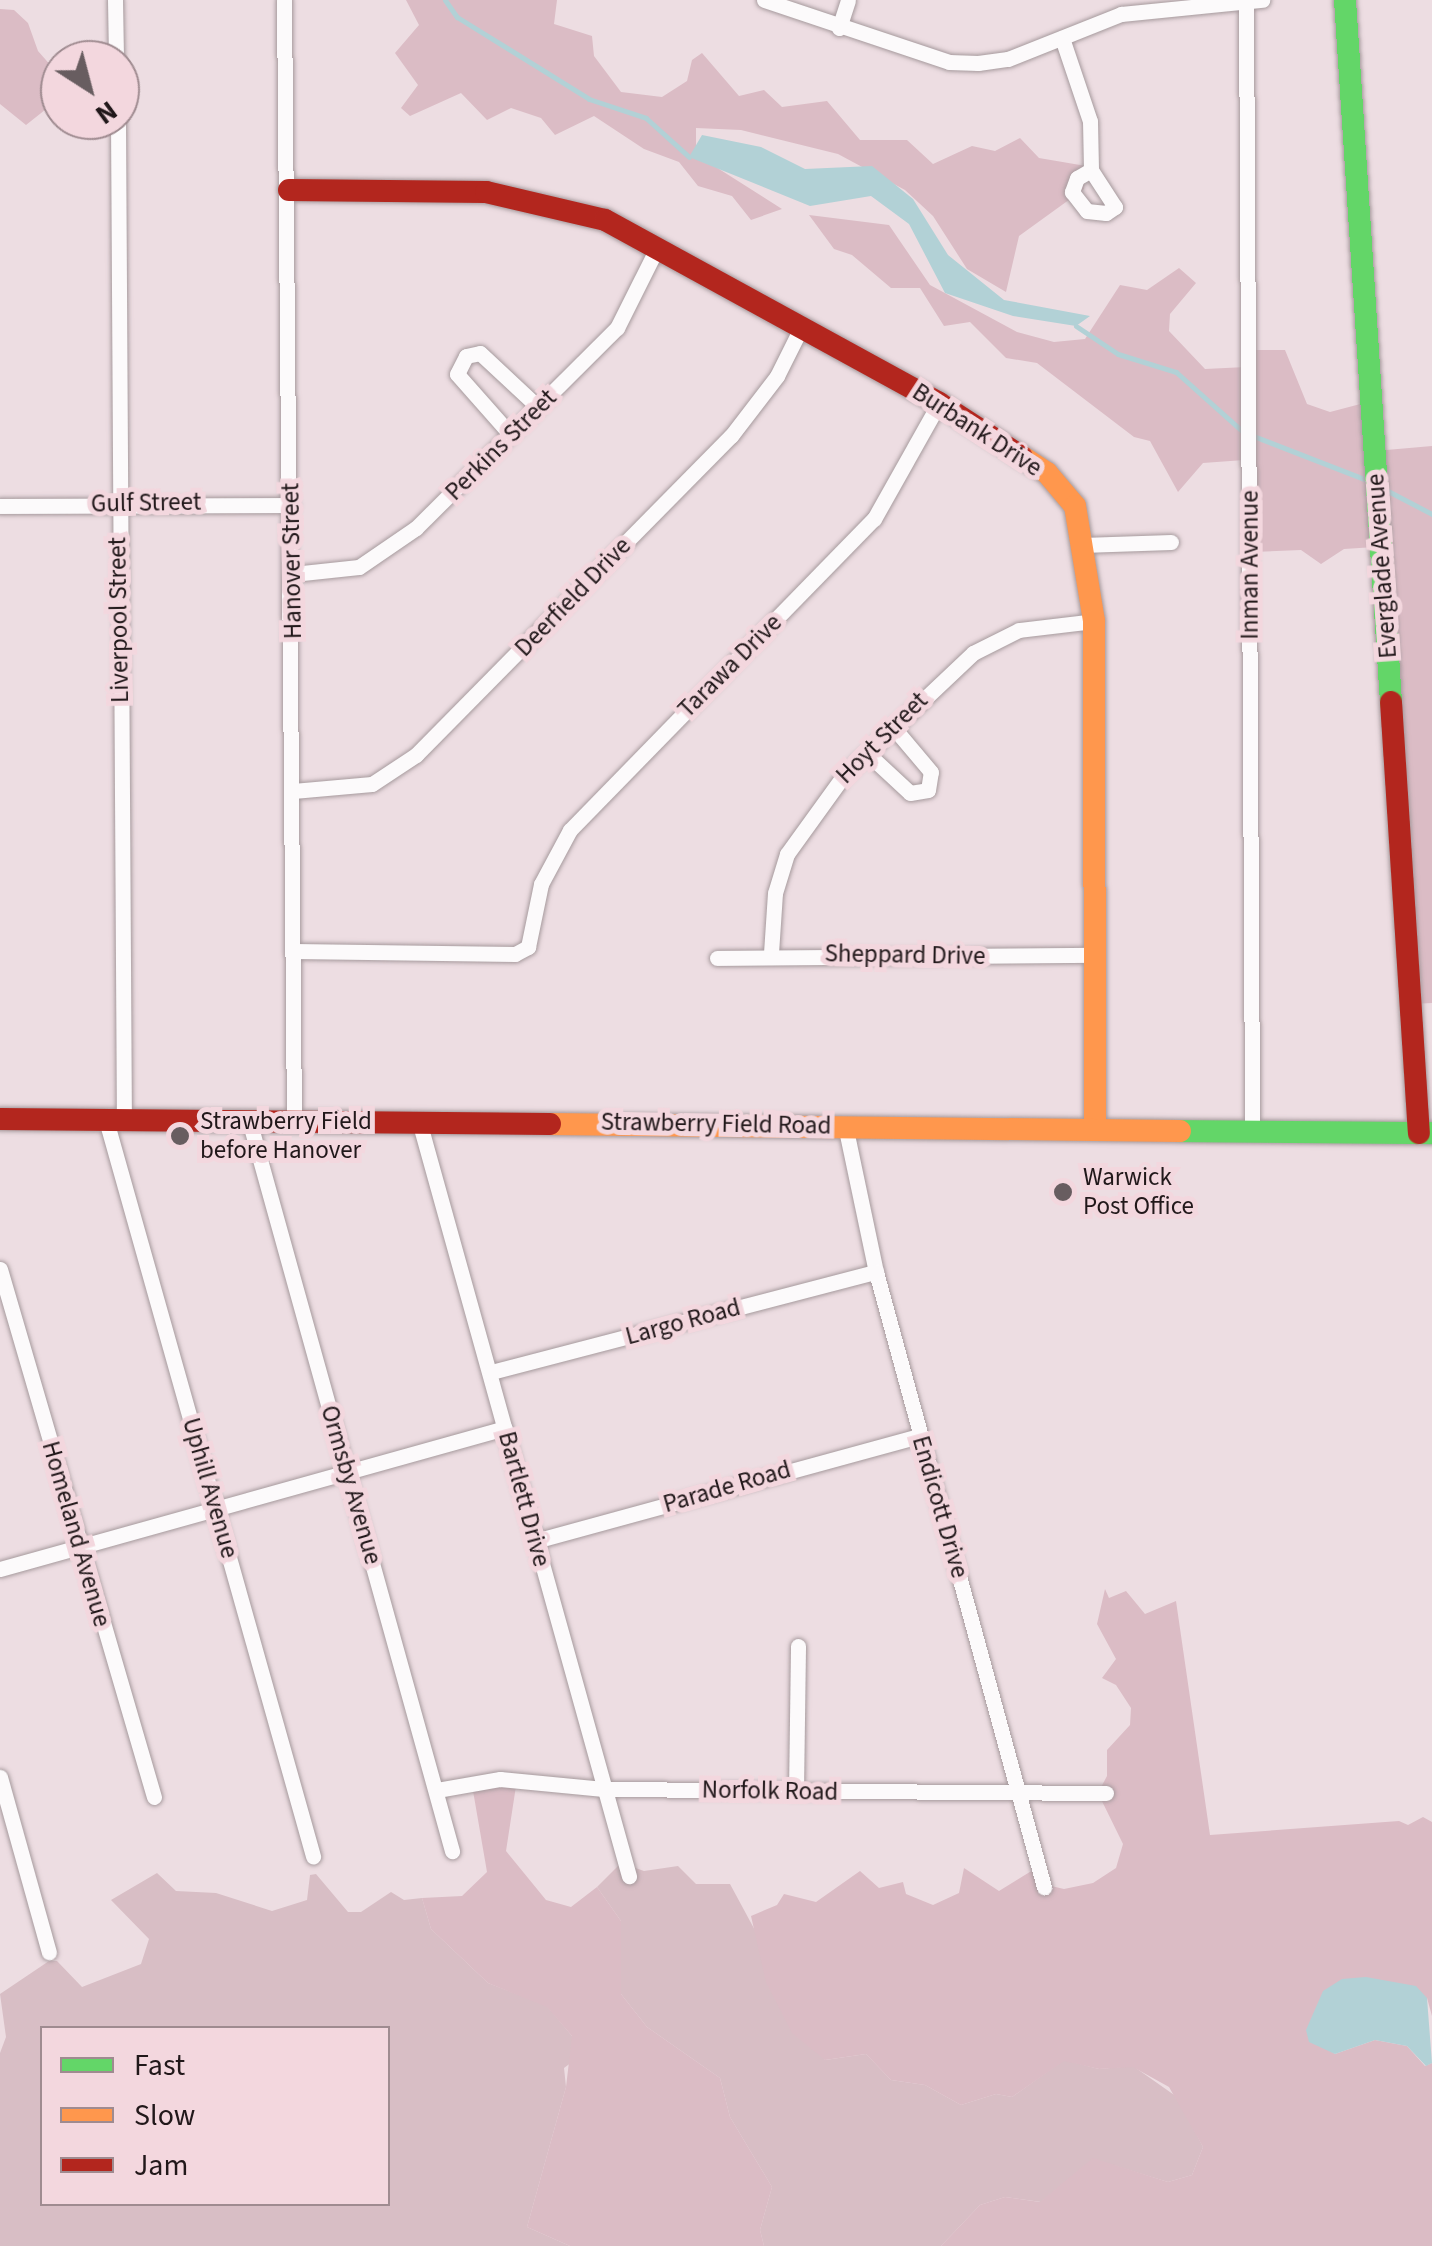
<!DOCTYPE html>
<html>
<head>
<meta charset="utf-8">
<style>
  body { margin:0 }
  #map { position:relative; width:1432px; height:2246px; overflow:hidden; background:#eddde2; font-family:"Source Sans 3",sans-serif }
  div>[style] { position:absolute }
  .green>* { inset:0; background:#d8bec5 }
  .forest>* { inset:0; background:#dbbcc5 }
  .water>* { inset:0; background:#b2d1d6 }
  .stream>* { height:5px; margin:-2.5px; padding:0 2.5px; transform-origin:2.5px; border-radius:2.5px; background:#b2d1d6 }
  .roads { filter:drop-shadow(0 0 2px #a69a9d) drop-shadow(0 0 2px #a69a9d) }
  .street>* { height:15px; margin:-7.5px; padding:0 7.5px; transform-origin:7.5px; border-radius:7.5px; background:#fcfafb }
  .fast>* { height:22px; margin:-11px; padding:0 11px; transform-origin:11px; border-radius:11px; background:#63d668 }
  .slow>* { height:22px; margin:-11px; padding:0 11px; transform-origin:11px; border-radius:11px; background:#ff974d }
  .jam>* { height:22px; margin:-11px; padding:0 11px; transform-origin:11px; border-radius:11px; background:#b3261e }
  .dots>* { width:28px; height:28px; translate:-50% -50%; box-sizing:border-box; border:5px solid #f3d7de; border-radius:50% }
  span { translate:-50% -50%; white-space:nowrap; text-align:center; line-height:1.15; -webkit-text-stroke:10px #f3d7de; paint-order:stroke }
  .street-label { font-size:25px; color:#21181a }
  .poi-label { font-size:25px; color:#21181a }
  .left { translate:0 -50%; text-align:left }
  .legend { position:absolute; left:40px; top:2026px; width:350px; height:180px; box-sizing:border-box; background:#f3d7de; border:2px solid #9f8b90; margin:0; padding:12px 18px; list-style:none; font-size:30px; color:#21181a }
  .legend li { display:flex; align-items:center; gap:20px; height:50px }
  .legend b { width:50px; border:2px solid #9f8b90 }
  .north { position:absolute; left:40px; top:40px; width:100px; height:100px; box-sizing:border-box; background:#f3d7de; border:2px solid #9f8b90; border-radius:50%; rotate:144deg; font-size:28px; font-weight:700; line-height:40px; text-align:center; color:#21181a }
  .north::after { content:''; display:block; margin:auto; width:35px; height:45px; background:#685d60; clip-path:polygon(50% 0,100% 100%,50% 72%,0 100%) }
</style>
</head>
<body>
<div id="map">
  <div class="green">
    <i style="clip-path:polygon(621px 1863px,644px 1871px,678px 1866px,696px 1884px,730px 1884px,825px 2060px,866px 2054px,891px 2080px,925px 2085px,961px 2105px,996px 2094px,1012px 2097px,1064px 2060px,1099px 2069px,1133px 2066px,1177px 2097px,1203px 2147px,1192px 2175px,1168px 2182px,1093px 2159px,1041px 2202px,1005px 2197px,980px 2205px,941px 2246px,764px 2246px,760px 2230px,772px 2187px,730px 2117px,720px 2078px,647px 2027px,621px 1994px,621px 1921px,597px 1887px)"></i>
    <i style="clip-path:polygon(evenodd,157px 1873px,176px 1891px,216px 1893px,272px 1911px,307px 1900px,310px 1875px,316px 1874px,348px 1912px,361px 1912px,391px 1892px,404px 1900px,422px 1898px,431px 1929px,488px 1983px,547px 2006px,572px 2036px,572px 2062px,564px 2068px,566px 2087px,527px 2227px,570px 2246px,0 2246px,0 2053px,6px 2037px,0 1994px,49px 1961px,57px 1961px,82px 1987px,141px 1964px,149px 1939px,111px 1900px,157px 1873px,42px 2028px,388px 2028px,388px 2204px,42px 2204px,42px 2028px)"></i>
  </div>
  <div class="forest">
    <i style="clip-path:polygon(406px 0,557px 0,554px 24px,592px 36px,594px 56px,621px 92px,662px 97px,687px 81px,692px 60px,702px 53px,739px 96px,764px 90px,782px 107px,827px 101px,860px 140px,907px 140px,933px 164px,972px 146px,995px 151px,1020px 138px,1039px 158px,1086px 166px,1084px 189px,1019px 236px,1006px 292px,967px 269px,933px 216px,905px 190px,838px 154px,741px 130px,696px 128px,696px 146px,708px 162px,782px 209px,751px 220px,732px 196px,698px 186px,679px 162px,644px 149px,594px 116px,555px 135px,541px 118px,511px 108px,487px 120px,461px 93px,410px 116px,401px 108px,418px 85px,395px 53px,419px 25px)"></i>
    <i style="clip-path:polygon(0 9px,14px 10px,28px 23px,38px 51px,60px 76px,60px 98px,26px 125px,0 104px)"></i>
    <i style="clip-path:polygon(809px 215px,889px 225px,930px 285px,1017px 332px,1054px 342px,1085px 339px,1120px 285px,1147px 290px,1179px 268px,1196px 283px,1170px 314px,1169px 331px,1205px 369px,1246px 367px,1251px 350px,1285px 350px,1307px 404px,1330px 412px,1368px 402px,1375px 451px,1432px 446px,1432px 1003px,1413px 1004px,1375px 547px,1344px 549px,1321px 564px,1301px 550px,1253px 552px,1244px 460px,1203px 463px,1178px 492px,1150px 441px,1134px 437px,1037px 363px,1006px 358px,970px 322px,944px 326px,920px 288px,891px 288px,852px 255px,834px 249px)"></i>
    <i style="clip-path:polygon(1105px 1589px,1109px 1598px,1126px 1591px,1145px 1614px,1176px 1601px,1210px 1835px,1399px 1821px,1408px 1825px,1423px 1817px,1432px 1822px,1432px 2016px,1427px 1998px,1322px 2045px,1335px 2054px,1375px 2040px,1407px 2046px,1425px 2066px,1432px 2063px,1432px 2246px,941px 2246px,980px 2205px,1005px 2197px,1040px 2202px,1093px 2158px,1168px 2182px,1192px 2175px,1203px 2147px,1169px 2087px,1133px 2067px,1099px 2069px,1064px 2061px,1012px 2097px,996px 2094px,961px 2105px,925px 2085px,891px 2080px,866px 2054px,825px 2060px,792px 2033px,766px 1982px,751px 1916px,777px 1905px,784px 1894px,816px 1902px,860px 1871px,879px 1888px,903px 1882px,906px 1894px,933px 1905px,959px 1893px,964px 1868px,999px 1891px,1033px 1870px,1047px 1885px,1064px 1889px,1093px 1883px,1116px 1868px,1123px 1844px,1098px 1793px,1107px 1776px,1107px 1750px,1130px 1725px,1131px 1708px,1116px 1685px,1102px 1678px,1116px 1659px,1097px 1624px)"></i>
    <i style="clip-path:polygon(472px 1785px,516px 1786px,506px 1851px,546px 1900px,571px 1907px,597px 1887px,621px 1921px,621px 1994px,647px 2027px,720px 2078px,730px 2117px,772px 2187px,760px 2230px,764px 2246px,570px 2246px,527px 2227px,566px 2087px,572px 2036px,547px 2007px,488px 1983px,431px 1929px,422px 1898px,462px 1896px,487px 1872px)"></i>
  </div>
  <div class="water">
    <i style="clip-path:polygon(702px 135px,761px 147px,805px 169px,872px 166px,913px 199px,948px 255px,1004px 300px,1090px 316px,1076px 326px,1013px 316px,945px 293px,909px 224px,871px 196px,810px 206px,689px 157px)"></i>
    <i style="clip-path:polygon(1366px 1977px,1416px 1986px,1427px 1998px,1432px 2063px,1426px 2066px,1407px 2046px,1375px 2040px,1335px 2054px,1309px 2042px,1306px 2030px,1323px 1991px,1342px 1979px)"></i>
  </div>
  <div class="stream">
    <i style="left:445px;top:0;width:21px;rotate:55deg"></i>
    <i style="left:457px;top:17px;width:155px;rotate:31.8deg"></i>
    <i style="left:589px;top:99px;width:60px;rotate:18.4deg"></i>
    <i style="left:646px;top:118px;width:58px;rotate:42.2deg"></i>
    <i style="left:1076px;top:326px;width:50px;rotate:33.7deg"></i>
    <i style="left:1118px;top:354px;width:61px;rotate:17.2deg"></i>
    <i style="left:1176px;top:372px;width:90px;rotate:41.8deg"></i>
    <i style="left:1243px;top:432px;width:133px;rotate:21.2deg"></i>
    <i style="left:1386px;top:490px;width:52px;rotate:27.6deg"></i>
  </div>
  <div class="roads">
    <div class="street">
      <i style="left:115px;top:0;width:60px;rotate:89deg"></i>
      <i style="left:284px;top:0;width:1121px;rotate:89.49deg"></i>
      <i style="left:764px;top:0;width:195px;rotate:18.5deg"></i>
      <i style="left:949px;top:62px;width:29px;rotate:2deg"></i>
      <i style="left:978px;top:63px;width:30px;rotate:-8deg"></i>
      <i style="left:1008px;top:59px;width:122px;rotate:-21.7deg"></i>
      <i style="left:1121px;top:14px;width:142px;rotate:-5.7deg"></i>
      <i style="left:1246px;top:2px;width:1126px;rotate:89.69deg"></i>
      <i style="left:839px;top:28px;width:29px;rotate:-72deg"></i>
      <i style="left:1062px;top:38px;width:88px;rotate:71.4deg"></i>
      <i style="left:1090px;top:121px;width:49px;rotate:88.8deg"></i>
      <i style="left:1091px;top:170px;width:16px;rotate:150deg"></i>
      <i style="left:1077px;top:178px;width:15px;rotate:110deg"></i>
      <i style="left:1072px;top:192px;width:24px;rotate:52deg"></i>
      <i style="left:1087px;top:211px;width:19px;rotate:6deg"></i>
      <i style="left:1106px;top:213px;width:11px;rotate:-34deg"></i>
      <i style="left:1115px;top:207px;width:44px;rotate:-123deg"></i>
      <i style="left:118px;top:120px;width:1000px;rotate:89.66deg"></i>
      <i style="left:510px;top:434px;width:80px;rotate:-131.5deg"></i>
      <i style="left:457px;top:374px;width:20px;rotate:-63deg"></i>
      <i style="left:466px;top:356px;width:14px;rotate:-12deg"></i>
      <i style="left:480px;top:353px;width:79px;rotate:43deg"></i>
      <i style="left:0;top:506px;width:291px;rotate:-0.2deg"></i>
      <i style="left:1082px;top:545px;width:89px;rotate:-1.9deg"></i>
      <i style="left:293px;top:574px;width:66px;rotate:-6.1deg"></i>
      <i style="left:359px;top:567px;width:69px;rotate:-34.4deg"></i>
      <i style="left:416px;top:528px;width:284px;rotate:-44.9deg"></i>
      <i style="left:617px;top:328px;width:89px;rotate:-63.4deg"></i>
      <i style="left:868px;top:754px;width:57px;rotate:42.9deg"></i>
      <i style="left:910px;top:793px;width:18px;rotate:-9deg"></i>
      <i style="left:928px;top:790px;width:18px;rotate:-81deg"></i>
      <i style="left:931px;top:772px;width:59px;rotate:-130.2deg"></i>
      <i style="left:293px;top:791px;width:79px;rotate:-5.1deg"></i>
      <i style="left:372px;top:784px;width:53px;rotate:-33.4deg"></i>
      <i style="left:416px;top:755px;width:448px;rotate:-45.4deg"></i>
      <i style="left:731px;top:436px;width:76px;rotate:-52.5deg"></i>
      <i style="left:777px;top:376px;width:54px;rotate:-63.4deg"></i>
      <i style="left:294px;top:951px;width:221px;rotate:0.8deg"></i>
      <i style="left:515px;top:954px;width:15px;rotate:-28deg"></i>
      <i style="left:528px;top:947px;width:64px;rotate:-78.3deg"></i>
      <i style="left:541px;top:884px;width:61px;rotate:-61.8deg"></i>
      <i style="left:570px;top:830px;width:435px;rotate:-45.7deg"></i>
      <i style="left:874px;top:519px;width:133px;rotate:-60.7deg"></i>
      <i style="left:771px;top:953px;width:60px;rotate:-86.2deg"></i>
      <i style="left:775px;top:893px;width:41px;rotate:-72.9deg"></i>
      <i style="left:787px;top:854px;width:97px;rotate:-54.2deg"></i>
      <i style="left:844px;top:775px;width:178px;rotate:-43.4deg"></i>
      <i style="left:973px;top:653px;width:51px;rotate:-26.6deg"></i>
      <i style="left:1019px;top:630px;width:76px;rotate:-6.8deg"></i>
      <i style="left:717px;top:958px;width:376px;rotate:-0.5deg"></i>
      <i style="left:106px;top:1120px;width:765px;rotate:74.29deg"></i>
      <i style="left:249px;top:1120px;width:759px;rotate:74.48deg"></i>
      <i style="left:419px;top:1121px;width:784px;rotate:74.46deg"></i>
      <i style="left:845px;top:1125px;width:150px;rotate:78.1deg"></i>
      <i style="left:876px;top:1272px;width:638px;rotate:74.72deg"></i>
      <i style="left:0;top:1269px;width:550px;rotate:73.74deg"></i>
      <i style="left:491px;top:1372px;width:398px;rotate:-14.6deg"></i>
      <i style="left:535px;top:1541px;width:399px;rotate:-15.3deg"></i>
      <i style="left:0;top:1569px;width:524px;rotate:-15.6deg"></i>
      <i style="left:0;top:1777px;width:182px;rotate:74.4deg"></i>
      <i style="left:437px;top:1790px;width:64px;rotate:-9.9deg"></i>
      <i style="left:500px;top:1779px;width:104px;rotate:5.5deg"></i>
      <i style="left:604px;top:1789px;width:502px;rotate:0.46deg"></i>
      <i style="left:796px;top:1791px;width:145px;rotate:-89.2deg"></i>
    </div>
    <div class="fast">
      <i style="left:1345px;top:0;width:704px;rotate:86.25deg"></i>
      <i style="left:1180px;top:1131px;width:252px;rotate:0.5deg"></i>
    </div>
    <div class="slow">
      <i style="left:1021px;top:456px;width:31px;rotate:33deg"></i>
      <i style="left:1047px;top:473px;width:43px;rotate:49.7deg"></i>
      <i style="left:1075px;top:506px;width:117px;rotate:80.6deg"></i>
      <i style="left:1094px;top:621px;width:505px;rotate:89.89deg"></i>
      <i style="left:550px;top:1124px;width:630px;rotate:0.64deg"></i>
    </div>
    <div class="jam">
      <i style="left:289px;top:190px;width:197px;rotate:0.6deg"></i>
      <i style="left:486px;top:192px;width:122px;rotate:13.2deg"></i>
      <i style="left:605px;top:220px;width:381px;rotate:28.7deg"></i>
      <i style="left:939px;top:403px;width:98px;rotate:32.9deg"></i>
      <i style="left:1391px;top:702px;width:432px;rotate:86.3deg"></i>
      <i style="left:0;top:1119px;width:550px;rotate:0.52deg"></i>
    </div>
  </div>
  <div class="dots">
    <i style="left:180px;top:1136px;background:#685d60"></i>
    <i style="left:1063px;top:1192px;background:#685d60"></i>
  </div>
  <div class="street-label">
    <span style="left:977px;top:430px;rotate:33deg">Burbank Drive</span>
    <span style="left:501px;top:445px;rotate:-45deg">Perkins Street</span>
    <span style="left:146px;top:503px;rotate:-1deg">Gulf Street</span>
    <span style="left:292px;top:561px;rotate:-91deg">Hanover Street</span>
    <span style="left:1250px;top:565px;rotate:-90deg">Inman Avenue</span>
    <span style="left:1382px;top:566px;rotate:-94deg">Everglade Avenue</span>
    <span style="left:573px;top:597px;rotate:-46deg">Deerfield Drive</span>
    <span style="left:119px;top:620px;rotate:-91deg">Liverpool Street</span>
    <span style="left:730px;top:666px;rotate:-45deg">Tarawa Drive</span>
    <span style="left:882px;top:738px;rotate:-45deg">Hoyt Street</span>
    <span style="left:905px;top:955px;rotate:1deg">Sheppard Drive</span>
    <span style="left:716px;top:1124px;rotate:1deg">Strawberry Field Road</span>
    <span style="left:683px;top:1322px;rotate:-15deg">Largo Road</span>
    <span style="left:351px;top:1485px;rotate:74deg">Ormsby Avenue</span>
    <span style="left:727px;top:1487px;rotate:-16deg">Parade Road</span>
    <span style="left:210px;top:1488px;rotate:74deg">Uphill Avenue</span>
    <span style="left:524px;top:1499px;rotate:75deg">Bartlett Drive</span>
    <span style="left:940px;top:1507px;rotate:74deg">Endicott Drive</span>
    <span style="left:76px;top:1534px;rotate:74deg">Homeland Avenue</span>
    <span style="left:770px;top:1791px;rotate:1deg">Norfolk Road</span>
  </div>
  <div class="poi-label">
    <span class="left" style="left:200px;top:1136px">Strawberry Field<br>before Hanover</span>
    <span class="left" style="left:1083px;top:1192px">Warwick<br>Post Office</span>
  </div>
  <ul class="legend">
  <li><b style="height:12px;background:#63d668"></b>Fast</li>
  <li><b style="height:12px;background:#ff974d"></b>Slow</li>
  <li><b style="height:12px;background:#b3261e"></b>Jam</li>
  </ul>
  <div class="north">N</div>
</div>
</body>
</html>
